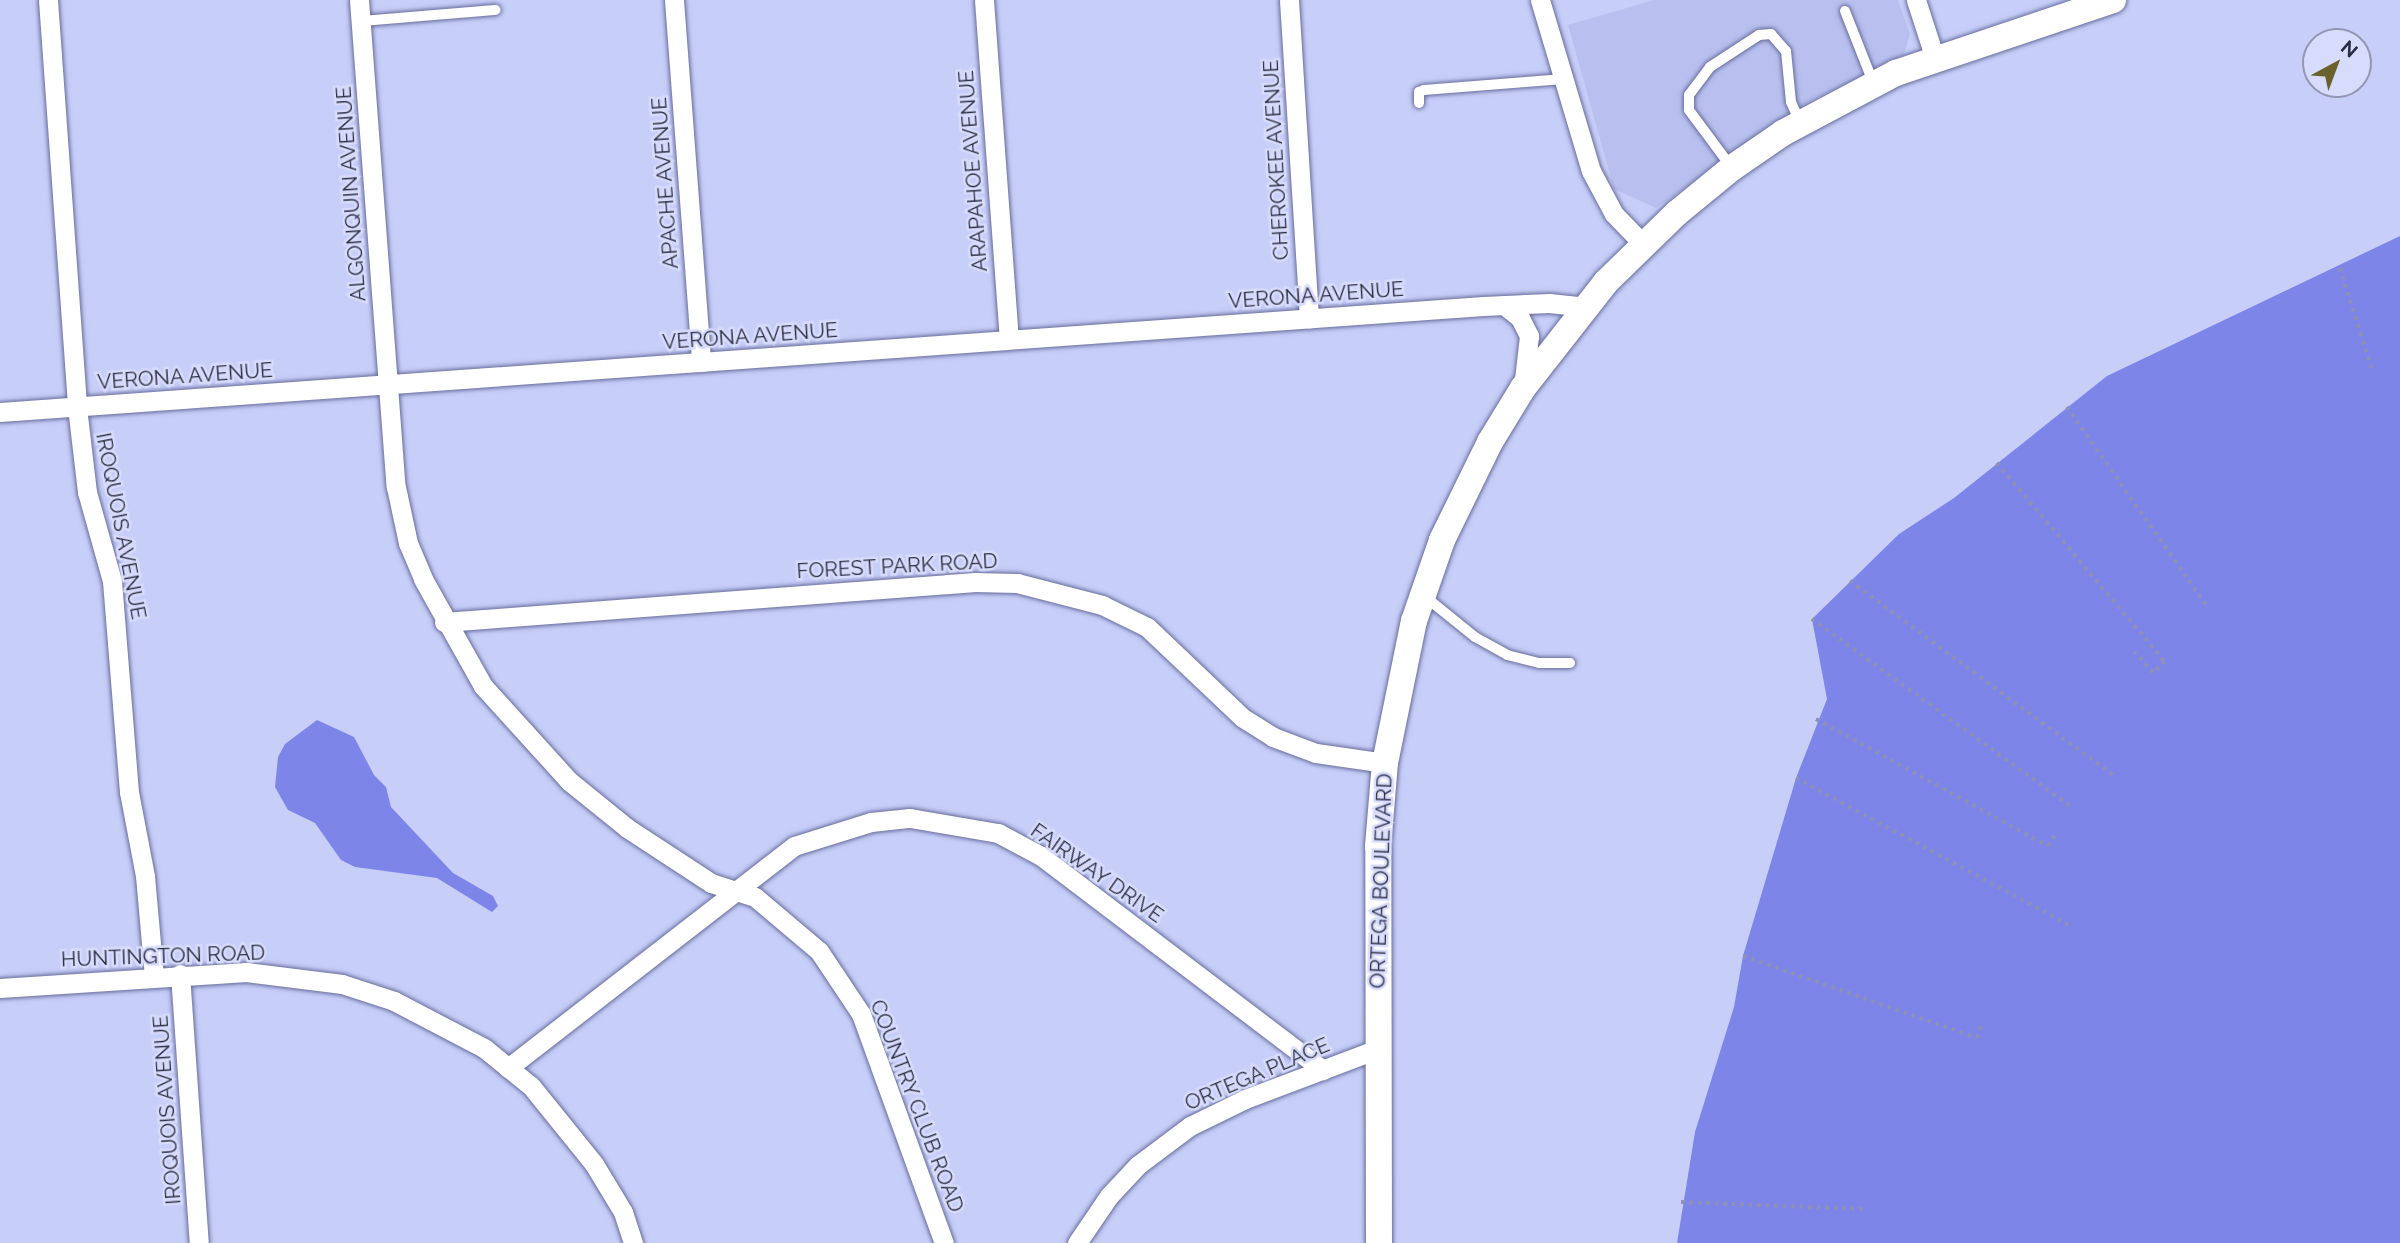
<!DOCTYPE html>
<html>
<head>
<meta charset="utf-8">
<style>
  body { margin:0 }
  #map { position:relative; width:2400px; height:1243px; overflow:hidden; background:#c7cef8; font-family:Raleway,sans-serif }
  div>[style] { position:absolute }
  .built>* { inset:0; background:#b9c0ef }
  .water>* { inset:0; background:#7e85e9 }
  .path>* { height:3.5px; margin-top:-1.75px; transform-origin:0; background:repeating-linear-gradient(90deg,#8d92b4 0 3.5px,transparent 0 8.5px) }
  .roads { filter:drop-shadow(0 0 2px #676d9c) drop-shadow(0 0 2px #676d9c) }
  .service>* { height:10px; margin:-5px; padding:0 5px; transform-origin:5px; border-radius:5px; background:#fff }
  .minor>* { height:19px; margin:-9.5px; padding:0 9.5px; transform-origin:9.5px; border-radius:9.5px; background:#fff }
  .secondary>* { height:26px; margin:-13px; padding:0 13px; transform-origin:13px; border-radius:13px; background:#fff }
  span { translate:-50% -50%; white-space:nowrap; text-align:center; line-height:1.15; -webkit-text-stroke:5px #d7dcfc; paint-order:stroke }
  .street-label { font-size:21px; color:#2b2e42 }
  .north { position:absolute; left:2302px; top:28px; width:70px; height:70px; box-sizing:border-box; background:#d7dcfc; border:2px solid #9296b2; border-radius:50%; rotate:41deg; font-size:19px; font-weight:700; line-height:28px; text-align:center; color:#2b2e42 }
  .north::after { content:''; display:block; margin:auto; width:24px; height:32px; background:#6b612d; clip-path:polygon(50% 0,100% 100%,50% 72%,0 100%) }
</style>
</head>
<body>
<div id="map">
  <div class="built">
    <i style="clip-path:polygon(1654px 0,1898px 0,1910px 34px,1903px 57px,1806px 103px,1656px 208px,1614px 189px,1568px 25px)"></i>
  </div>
  <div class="water">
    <i style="clip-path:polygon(2400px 236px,2400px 1243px,1677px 1243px,1695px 1132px,1734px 1007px,1743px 956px,1796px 778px,1827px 699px,1812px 619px,1899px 534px,1954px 498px,2107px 376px)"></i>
    <i style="clip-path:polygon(317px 720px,354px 737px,374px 775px,386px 787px,391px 807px,453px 873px,493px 896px,498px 906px,492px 912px,437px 878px,355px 867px,341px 860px,315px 823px,288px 810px,275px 787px,278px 757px,285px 744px)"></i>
  </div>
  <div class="path">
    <i style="left:2340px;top:268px;width:105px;rotate:72.3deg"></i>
    <i style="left:2067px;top:407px;width:242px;rotate:54.9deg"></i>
    <i style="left:1997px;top:463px;width:260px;rotate:49.8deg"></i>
    <i style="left:2165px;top:662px;width:16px;rotate:137deg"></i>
    <i style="left:2153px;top:673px;width:28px;rotate:-132deg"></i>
    <i style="left:1850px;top:581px;width:332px;rotate:36.4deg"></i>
    <i style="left:1812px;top:619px;width:321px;rotate:35.9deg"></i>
    <i style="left:1816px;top:719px;width:264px;rotate:28.7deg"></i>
    <i style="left:2048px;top:846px;width:15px;rotate:-58deg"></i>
    <i style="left:1796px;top:778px;width:312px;rotate:28.3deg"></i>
    <i style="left:1743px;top:956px;width:248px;rotate:19.3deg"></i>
    <i style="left:1977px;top:1038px;width:13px;rotate:-72deg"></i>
    <i style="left:1681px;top:1202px;width:182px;rotate:2.2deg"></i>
  </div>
  <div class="roads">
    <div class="service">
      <i style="left:1845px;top:11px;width:76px;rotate:68.5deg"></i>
      <i style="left:361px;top:21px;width:135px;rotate:-4.7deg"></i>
      <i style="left:1419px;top:103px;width:11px;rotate:-90deg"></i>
      <i style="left:1419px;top:92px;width:5px;rotate:-22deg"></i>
      <i style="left:1424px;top:90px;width:140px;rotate:-4.5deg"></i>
      <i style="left:1732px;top:168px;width:72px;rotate:-126.6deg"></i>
      <i style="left:1689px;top:110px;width:15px;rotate:-90deg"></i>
      <i style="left:1689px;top:95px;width:35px;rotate:-53deg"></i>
      <i style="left:1710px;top:67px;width:59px;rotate:-33.1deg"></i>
      <i style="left:1759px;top:35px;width:12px;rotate:-5deg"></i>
      <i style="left:1771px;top:34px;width:23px;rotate:49deg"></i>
      <i style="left:1786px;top:51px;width:51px;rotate:84.4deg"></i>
      <i style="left:1791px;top:102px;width:22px;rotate:66deg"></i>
      <i style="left:1423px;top:595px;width:67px;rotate:38.9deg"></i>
      <i style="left:1475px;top:637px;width:37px;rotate:29deg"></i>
      <i style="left:1507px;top:655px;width:33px;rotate:14deg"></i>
      <i style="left:1539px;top:663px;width:31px"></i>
    </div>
    <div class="minor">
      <i style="left:48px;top:0;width:408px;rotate:85.9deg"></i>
      <i style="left:77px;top:407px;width:86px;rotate:83.3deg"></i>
      <i style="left:87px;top:492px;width:92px;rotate:74.3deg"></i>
      <i style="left:112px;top:581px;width:212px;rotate:85.4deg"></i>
      <i style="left:129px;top:792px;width:86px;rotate:79.2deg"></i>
      <i style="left:145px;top:876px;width:100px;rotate:84.9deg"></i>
      <i style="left:359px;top:0;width:488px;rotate:85.7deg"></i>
      <i style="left:396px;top:487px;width:57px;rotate:77.9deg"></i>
      <i style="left:408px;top:543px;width:39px;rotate:67deg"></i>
      <i style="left:423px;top:579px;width:123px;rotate:60.7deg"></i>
      <i style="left:483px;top:686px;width:128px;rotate:47.8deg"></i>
      <i style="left:569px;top:781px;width:75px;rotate:39deg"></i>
      <i style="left:627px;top:828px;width:100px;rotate:33.2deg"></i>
      <i style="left:711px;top:883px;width:46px;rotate:17.7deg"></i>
      <i style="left:755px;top:897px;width:84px;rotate:40.2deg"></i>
      <i style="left:819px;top:951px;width:76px;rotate:56.3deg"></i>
      <i style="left:861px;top:1014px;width:244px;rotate:70.1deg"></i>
      <i style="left:674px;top:0;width:363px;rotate:85.7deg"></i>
      <i style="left:984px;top:0;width:340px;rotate:85.8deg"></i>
      <i style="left:1289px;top:0;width:319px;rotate:86.4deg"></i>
      <i style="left:1540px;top:0;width:178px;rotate:73.4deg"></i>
      <i style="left:1591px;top:171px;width:49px;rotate:61.9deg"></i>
      <i style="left:1614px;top:214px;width:42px;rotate:46deg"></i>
      <i style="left:1916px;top:0;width:62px;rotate:72.1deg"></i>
      <i style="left:1504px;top:305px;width:21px;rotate:39deg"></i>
      <i style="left:1520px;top:318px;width:20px;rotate:63deg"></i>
      <i style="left:1529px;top:336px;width:52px;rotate:96.6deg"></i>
      <i style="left:0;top:412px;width:1487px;rotate:-4.09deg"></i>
      <i style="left:1483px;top:306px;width:66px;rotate:-2.6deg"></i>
      <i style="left:1549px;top:303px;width:36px;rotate:6deg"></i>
      <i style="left:444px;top:622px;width:533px;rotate:-4.31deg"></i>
      <i style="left:975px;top:582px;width:42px;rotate:1.4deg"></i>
      <i style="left:1017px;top:583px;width:88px;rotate:14.5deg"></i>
      <i style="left:1102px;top:605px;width:50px;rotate:26.1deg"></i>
      <i style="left:1147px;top:627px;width:132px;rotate:43.5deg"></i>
      <i style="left:1243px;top:718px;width:36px;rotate:32deg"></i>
      <i style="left:1273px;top:737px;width:46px;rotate:20.4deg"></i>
      <i style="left:1316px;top:753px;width:70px;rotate:8.2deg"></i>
      <i style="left:180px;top:974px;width:270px;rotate:86deg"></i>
      <i style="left:0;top:988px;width:247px;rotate:-3.7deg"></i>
      <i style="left:246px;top:972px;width:97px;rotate:7.1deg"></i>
      <i style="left:342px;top:984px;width:55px;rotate:18.1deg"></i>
      <i style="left:394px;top:1001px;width:102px;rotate:27.6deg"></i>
      <i style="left:484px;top:1048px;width:60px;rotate:39deg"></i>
      <i style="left:531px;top:1086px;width:100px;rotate:51.1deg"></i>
      <i style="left:594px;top:1164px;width:56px;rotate:58.9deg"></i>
      <i style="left:623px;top:1212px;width:33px;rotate:72deg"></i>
      <i style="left:508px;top:1068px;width:362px;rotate:-37.8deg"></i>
      <i style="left:794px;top:846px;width:81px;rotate:-17.3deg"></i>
      <i style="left:871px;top:822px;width:39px;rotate:-6deg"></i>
      <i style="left:910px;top:818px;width:89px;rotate:9.7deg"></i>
      <i style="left:998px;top:833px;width:49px;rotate:28.1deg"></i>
      <i style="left:1041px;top:856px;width:354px;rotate:37.2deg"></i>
      <i style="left:1077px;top:1243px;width:57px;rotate:-55.8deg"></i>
      <i style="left:1109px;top:1196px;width:42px;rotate:-46.9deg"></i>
      <i style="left:1138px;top:1165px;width:65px;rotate:-36.9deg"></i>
      <i style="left:1190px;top:1126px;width:61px;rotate:-26.1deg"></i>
      <i style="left:1245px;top:1099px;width:141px;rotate:-20.7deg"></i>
    </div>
    <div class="secondary">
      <i style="left:1379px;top:1243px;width:397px;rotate:-90.1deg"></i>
      <i style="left:1378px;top:846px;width:83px;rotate:-85.2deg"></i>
      <i style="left:1385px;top:763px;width:145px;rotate:-78.5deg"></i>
      <i style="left:1414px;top:621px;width:86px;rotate:-70.9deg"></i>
      <i style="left:1442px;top:540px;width:109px;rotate:-63.9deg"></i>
      <i style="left:1490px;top:442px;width:63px;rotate:-58.6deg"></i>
      <i style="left:1523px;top:388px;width:135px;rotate:-51.9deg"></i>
      <i style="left:1606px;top:282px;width:99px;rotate:-44.2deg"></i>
      <i style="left:1677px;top:213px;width:71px;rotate:-39.3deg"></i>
      <i style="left:1732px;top:168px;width:62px;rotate:-34.5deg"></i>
      <i style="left:1783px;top:133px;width:128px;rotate:-28deg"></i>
      <i style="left:1896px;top:73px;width:229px;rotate:-18.6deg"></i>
    </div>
  </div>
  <div class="street-label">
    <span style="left:1276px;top:160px;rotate:-93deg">CHEROKEE AVENUE</span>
    <span style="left:973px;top:171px;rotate:-94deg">ARAPAHOE AVENUE</span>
    <span style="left:665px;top:183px;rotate:-94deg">APACHE AVENUE</span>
    <span style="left:351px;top:194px;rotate:-94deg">ALGONQUIN AVENUE</span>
    <span style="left:1316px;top:295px;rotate:-4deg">VERONA AVENUE</span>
    <span style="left:750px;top:336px;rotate:-4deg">VERONA AVENUE</span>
    <span style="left:185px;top:376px;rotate:-4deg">VERONA AVENUE</span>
    <span style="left:121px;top:526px;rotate:79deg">IROQUOIS AVENUE</span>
    <span style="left:897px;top:566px;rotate:-3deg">FOREST PARK ROAD</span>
    <span style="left:1097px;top:873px;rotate:35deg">FAIRWAY DRIVE</span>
    <span style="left:1381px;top:881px;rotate:-88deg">ORTEGA BOULEVARD</span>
    <span style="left:163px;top:956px;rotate:-2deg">HUNTINGTON ROAD</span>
    <span style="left:1257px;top:1074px;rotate:-23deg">ORTEGA PLACE</span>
    <span style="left:917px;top:1106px;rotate:69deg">COUNTRY CLUB ROAD</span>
    <span style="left:167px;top:1110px;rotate:-94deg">IROQUOIS AVENUE</span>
  </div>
  <div class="north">N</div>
</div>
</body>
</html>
